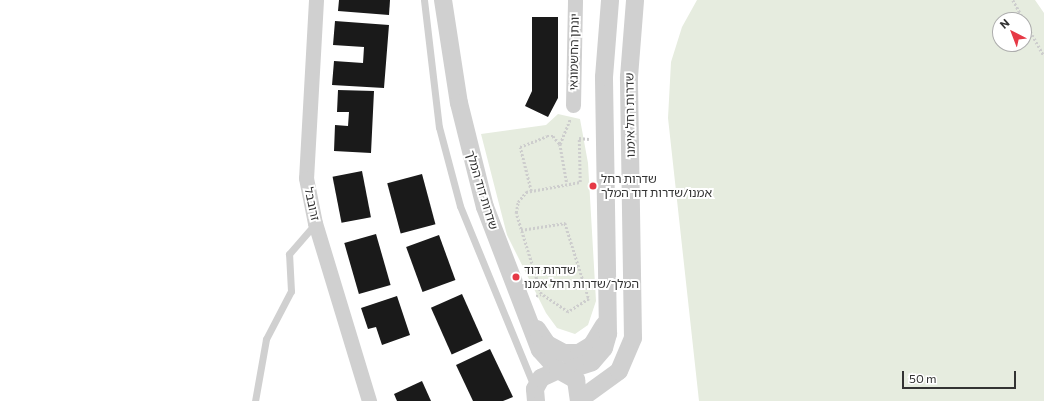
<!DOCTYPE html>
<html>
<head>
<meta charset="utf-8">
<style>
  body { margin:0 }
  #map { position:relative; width:1044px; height:401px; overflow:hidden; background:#fff; font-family:Commissioner,"Noto Sans Hebrew",sans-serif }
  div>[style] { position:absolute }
  .green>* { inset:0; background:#e6ecdf }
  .building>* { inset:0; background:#1a1a1a; transform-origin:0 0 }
  .path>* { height:2.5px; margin-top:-1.25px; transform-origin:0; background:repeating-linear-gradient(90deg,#cdcdcd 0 2px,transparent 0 4px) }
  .service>* { height:7px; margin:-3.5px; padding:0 3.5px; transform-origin:3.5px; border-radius:3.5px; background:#d0d0d0 }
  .minor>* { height:15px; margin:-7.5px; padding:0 7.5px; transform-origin:7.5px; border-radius:7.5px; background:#d0d0d0 }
  .tertiary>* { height:18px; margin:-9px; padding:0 9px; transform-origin:9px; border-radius:9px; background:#d0d0d0 }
  .dots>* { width:11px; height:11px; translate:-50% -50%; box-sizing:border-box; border:2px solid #fff; border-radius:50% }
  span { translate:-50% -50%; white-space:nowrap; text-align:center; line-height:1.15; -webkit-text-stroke:4px #fff; paint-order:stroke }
  .street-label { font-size:12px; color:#333 }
  .poi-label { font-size:12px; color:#333 }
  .left { translate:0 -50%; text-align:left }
  .north { position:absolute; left:992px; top:12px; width:40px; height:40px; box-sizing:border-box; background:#fff; border:1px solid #adadad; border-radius:50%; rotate:318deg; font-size:11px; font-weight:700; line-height:16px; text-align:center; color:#333 }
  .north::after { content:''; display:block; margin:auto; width:14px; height:18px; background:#e63946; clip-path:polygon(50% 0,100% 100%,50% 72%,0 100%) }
  .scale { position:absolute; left:902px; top:371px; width:114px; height:18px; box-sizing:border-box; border:2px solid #333; border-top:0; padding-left:5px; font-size:12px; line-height:14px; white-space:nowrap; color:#333; -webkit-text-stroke:3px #fff; paint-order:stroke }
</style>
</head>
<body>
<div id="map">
  <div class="green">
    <i style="clip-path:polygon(evenodd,697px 0,1035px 0,1044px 13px,1044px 401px,699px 401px,668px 118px,671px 62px,682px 27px,697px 0,1000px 20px,1024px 20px,1024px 44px,1000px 44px,1000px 20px)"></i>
    <i style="clip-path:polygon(558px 114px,580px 119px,588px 163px,596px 301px,588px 325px,575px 334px,557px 328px,546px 313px,507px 235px,481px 134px,546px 125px)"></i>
  </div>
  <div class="building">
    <i style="clip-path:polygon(339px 0,390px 0,389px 15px,338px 11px)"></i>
    <i style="clip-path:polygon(532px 17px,558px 17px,558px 98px,548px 117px,525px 106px,532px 91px)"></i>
    <i style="clip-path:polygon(335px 21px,389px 25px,384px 88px,332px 85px,334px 61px,363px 63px,364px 47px,333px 45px)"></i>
    <i style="clip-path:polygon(338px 90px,374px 91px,371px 153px,334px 151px,335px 125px,348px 126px,349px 112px,337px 112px)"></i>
    <i style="left:362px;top:171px;width:47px;height:30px;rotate:79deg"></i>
    <i style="left:422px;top:174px;width:52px;height:36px;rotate:75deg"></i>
    <i style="left:376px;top:234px;width:53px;height:33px;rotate:74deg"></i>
    <i style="left:439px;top:235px;width:48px;height:35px;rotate:70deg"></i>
    <i style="left:462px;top:294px;width:51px;height:34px;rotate:66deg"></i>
    <i style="clip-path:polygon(397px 296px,410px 335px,382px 345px,376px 327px,368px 329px,361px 308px)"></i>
    <i style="clip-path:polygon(490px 349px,513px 397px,503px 401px,473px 401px,456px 365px)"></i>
    <i style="clip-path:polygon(422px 381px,431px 401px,397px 401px,394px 394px)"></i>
  </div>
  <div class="path">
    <i style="left:1013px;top:0;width:64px;rotate:61deg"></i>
    <i style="left:560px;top:144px;width:27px;rotate:-68deg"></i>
    <i style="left:531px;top:191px;width:45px;rotate:-104deg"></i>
    <i style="left:520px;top:147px;width:29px;rotate:-22deg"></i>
    <i style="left:547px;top:136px;width:6px"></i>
    <i style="left:553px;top:136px;width:11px;rotate:49deg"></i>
    <i style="left:560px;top:144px;width:40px;rotate:80deg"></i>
    <i style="left:521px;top:230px;width:45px;rotate:-9deg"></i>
    <i style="left:565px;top:223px;width:80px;rotate:72.5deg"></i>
    <i style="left:589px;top:299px;width:25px;rotate:148deg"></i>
    <i style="left:568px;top:312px;width:32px;rotate:-146deg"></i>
    <i style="left:536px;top:296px;width:5px;rotate:-22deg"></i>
    <i style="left:541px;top:294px;width:85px;rotate:-107.2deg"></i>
    <i style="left:516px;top:213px;width:11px;rotate:-80deg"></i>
    <i style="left:518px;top:202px;width:13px;rotate:-51deg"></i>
    <i style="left:526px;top:192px;width:55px;rotate:-10.5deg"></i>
    <i style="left:580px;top:182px;width:44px;rotate:-91.3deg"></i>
    <i style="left:579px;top:138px;width:10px;rotate:6deg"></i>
  </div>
  <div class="service">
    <i style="left:424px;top:0;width:128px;rotate:83.3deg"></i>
    <i style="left:439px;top:127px;width:82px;rotate:75.1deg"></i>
    <i style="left:460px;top:206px;width:195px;rotate:67.7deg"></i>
    <i style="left:255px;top:401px;width:63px;rotate:-79.9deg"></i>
    <i style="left:266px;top:339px;width:54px;rotate:-62.5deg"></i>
    <i style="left:291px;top:291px;width:37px;rotate:-93deg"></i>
    <i style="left:289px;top:254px;width:40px;rotate:-49deg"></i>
  </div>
  <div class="minor">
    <i style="left:316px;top:0;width:178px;rotate:93.2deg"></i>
    <i style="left:306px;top:178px;width:46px;rotate:78.7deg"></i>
    <i style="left:315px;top:223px;width:186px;rotate:73.1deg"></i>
    <i style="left:573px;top:105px;width:105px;rotate:-88.9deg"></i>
  </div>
  <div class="tertiary">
    <i style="left:443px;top:0;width:104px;rotate:81.2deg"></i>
    <i style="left:459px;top:103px;width:107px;rotate:76deg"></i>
    <i style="left:485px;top:207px;width:153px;rotate:69deg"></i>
    <i style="left:540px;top:350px;width:27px;rotate:48deg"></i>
    <i style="left:537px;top:329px;width:18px;rotate:56deg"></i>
    <i style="left:547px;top:344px;width:19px;rotate:28deg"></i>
    <i style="left:564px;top:353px;width:15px"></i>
    <i style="left:579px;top:353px;width:15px;rotate:-32deg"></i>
    <i style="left:592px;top:345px;width:23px;rotate:-59deg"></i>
    <i style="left:565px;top:371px;width:28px;rotate:-18deg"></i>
    <i style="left:592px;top:362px;width:18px;rotate:-49deg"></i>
    <i style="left:604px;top:348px;width:15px;rotate:-74deg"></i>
    <i style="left:608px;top:334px;width:257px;rotate:-90.9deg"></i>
    <i style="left:604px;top:77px;width:77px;rotate:-85.5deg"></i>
    <i style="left:579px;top:400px;width:49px;rotate:-35.9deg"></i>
    <i style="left:619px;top:371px;width:36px;rotate:-67deg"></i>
    <i style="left:633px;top:338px;width:261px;rotate:-90.9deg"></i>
    <i style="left:629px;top:77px;width:77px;rotate:-85.5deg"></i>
    <i style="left:536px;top:401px;width:12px;rotate:-95deg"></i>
    <i style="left:535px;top:389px;width:13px;rotate:-61deg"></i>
    <i style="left:541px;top:378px;width:19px;rotate:-25deg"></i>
    <i style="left:558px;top:370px;width:21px;rotate:29deg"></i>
    <i style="left:576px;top:380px;width:21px;rotate:82deg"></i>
  </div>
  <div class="dots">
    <i style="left:593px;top:186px;background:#e63946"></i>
    <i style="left:516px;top:277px;background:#e63946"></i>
  </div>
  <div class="street-label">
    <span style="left:574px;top:52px;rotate:-89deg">יונתן החשמונאי</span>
    <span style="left:630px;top:115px;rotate:-91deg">שדרות רחל אימנו</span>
    <span style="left:482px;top:190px;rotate:73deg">שדרות דוד המלך</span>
    <span style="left:312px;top:204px;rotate:78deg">זרובבל</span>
  </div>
  <div class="poi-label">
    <span class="left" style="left:601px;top:186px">שדרות רחל<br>אמנו/שדרות דוד המלך</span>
    <span class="left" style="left:524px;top:277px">שדרות דוד<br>המלך/שדרות רחל אמנו</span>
  </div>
  <div class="north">N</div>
  <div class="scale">50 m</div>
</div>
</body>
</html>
